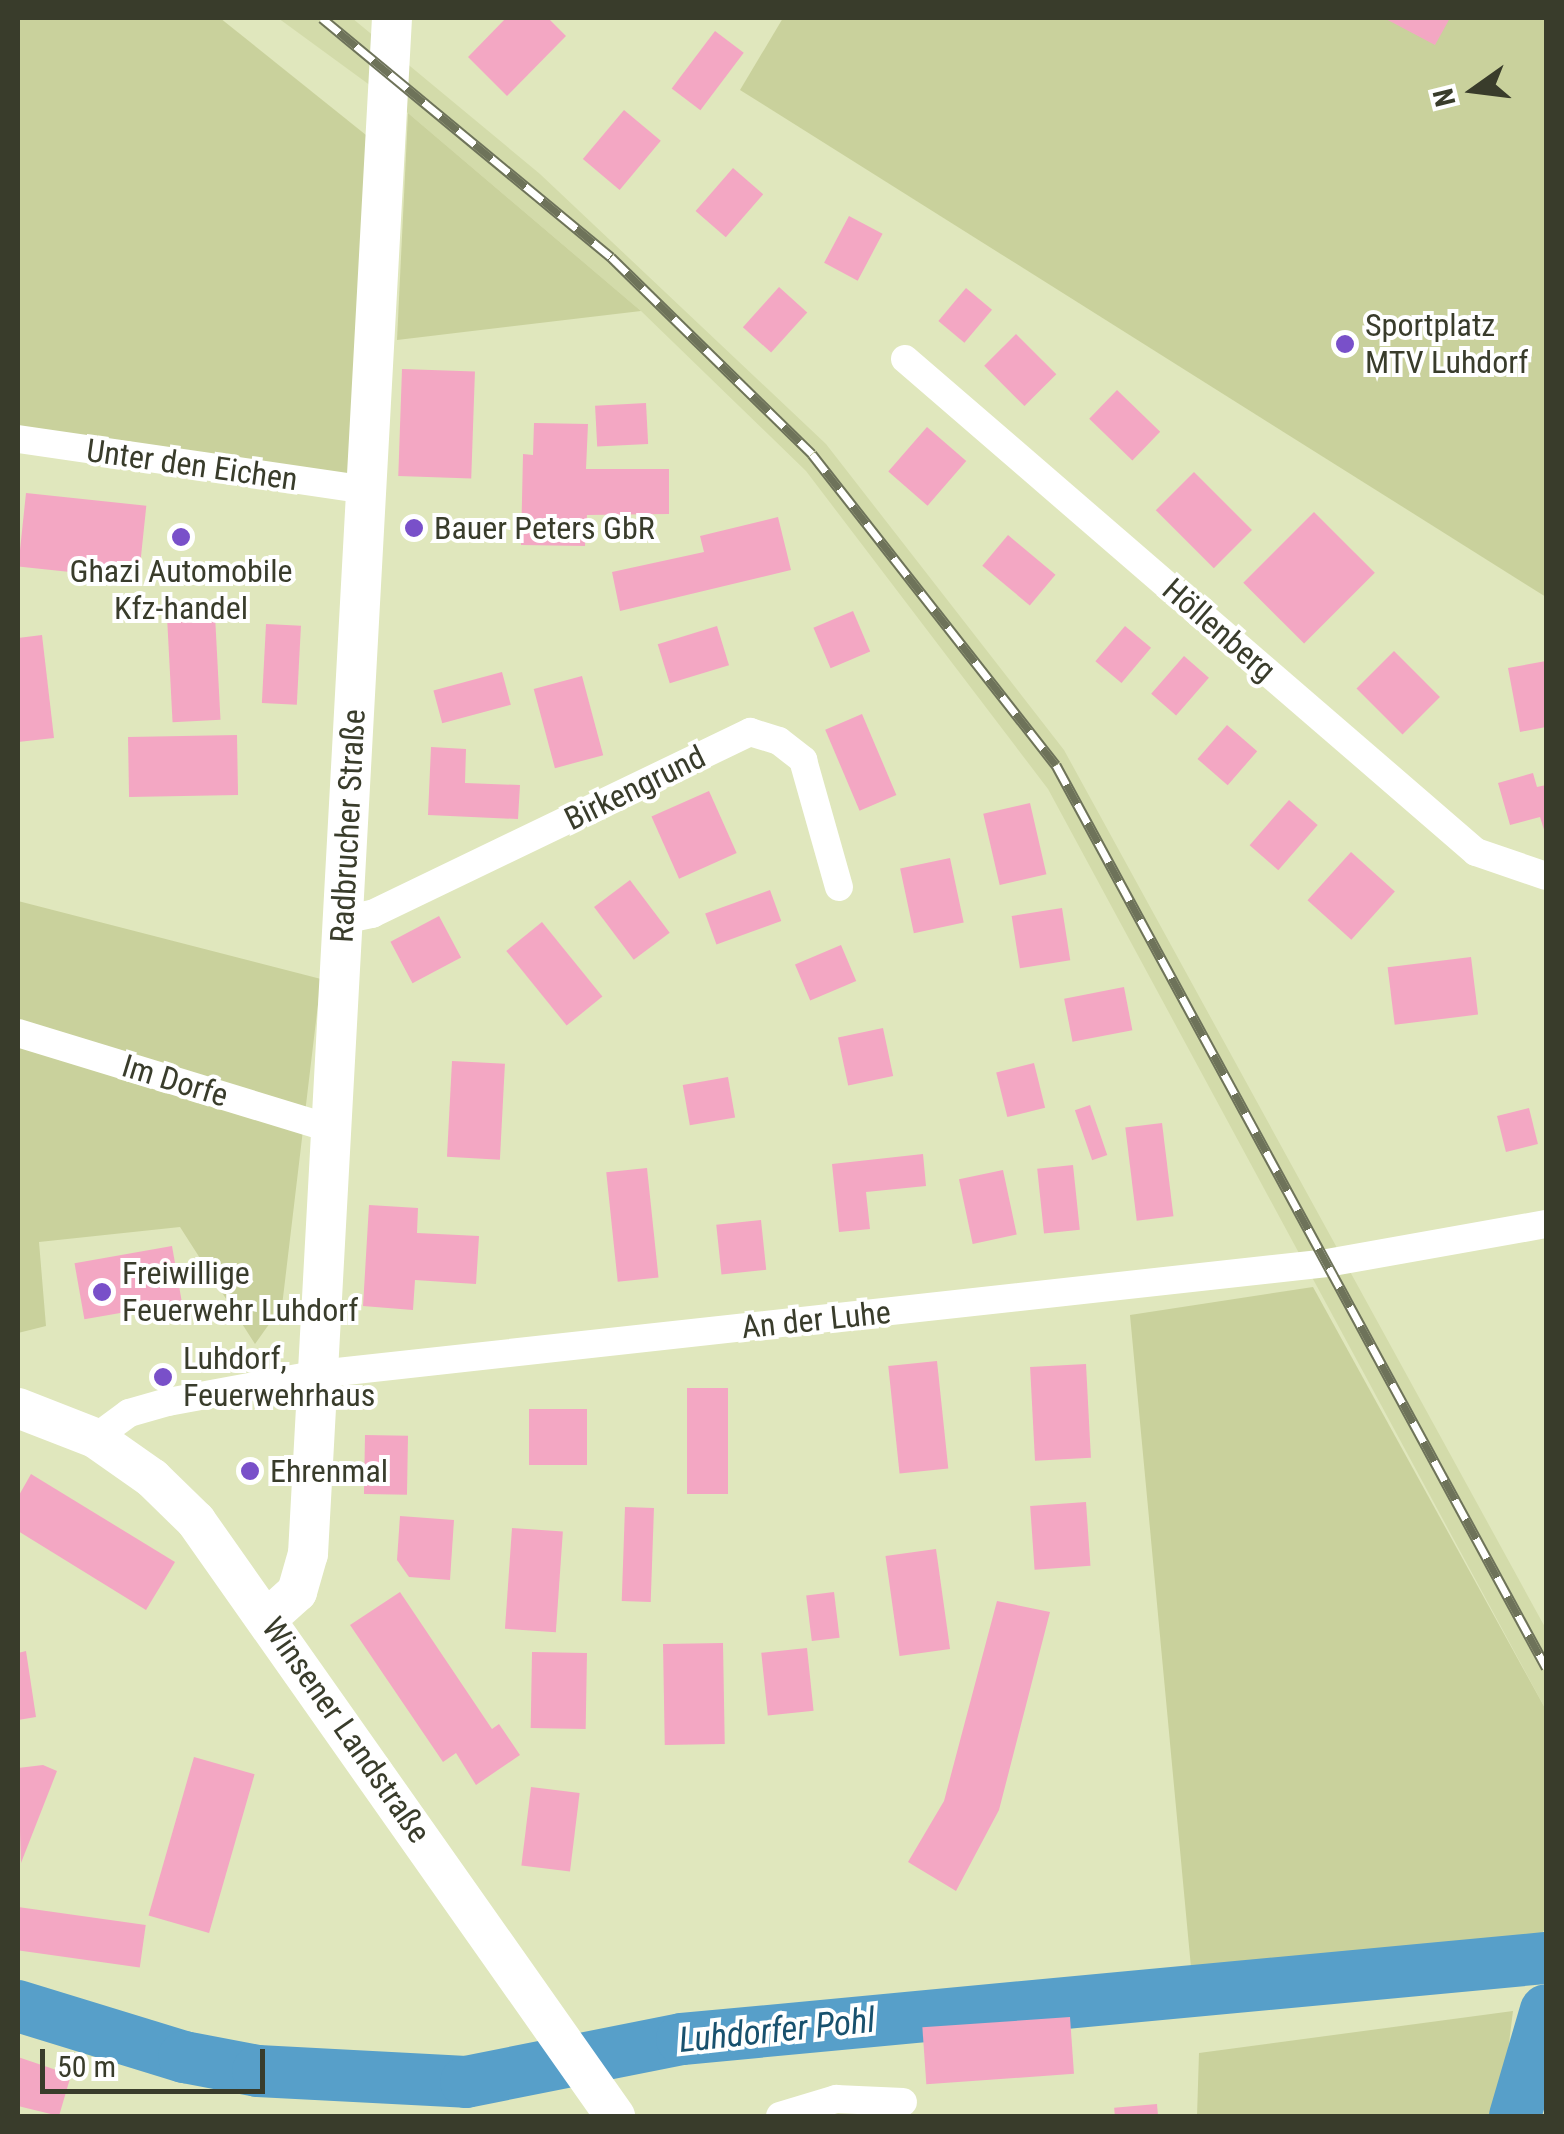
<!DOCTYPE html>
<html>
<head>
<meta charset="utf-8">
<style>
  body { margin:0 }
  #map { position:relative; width:1564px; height:2134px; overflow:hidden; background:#e0e7bd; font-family:"Roboto Condensed",sans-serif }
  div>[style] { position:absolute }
  .built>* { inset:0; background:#d3dbaa }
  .green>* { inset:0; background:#c9d19c }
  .river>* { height:52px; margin:-26px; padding:0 26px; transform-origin:26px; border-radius:26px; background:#579fc9 }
  .building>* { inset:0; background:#f3a7c3; transform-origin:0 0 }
  .street>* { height:28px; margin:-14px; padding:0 14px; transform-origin:14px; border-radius:14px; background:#fff }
  .secondary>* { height:40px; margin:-20px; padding:0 20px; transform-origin:20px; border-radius:20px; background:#fff }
  .rail>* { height:11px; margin-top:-5.5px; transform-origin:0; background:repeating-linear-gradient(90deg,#fff 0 22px,#6e735a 0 44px); box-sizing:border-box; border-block:2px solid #6e735a }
  .dots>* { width:28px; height:28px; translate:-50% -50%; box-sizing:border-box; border:5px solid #fff; border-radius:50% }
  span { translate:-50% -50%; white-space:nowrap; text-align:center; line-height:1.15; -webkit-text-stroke:8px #fff; paint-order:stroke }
  .poi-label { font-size:32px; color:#393c2b }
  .left { translate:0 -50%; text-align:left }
  .street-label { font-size:32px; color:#393c2b }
  .water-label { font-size:35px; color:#18516e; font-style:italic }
  .frame { position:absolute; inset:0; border:20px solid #393c2b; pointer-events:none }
  .north { position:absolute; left:1424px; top:40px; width:100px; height:100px; -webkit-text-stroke:8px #fff; paint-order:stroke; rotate:256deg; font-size:28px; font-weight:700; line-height:40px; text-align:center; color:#393c2b }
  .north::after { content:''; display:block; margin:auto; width:35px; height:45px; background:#393c2b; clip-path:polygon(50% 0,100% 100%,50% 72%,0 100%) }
  .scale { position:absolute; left:40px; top:2049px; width:225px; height:45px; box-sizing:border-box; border:5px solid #393c2b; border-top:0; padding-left:12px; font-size:30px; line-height:35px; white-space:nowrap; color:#393c2b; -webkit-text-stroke:8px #fff; paint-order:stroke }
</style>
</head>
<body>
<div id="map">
  <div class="built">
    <i style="clip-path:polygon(278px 18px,352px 18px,540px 174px,826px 444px,1064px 750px,1546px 1629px,1546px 1710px,1048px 789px,806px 471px,641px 311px,408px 113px)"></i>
  </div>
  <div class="green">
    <i style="clip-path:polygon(18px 18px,220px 18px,366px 135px,356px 481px,18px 431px)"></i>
    <i style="clip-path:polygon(783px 18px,1546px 18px,1546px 597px,740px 90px)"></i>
    <i style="clip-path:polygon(408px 113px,641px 311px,397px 340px)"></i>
    <i style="clip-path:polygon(18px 901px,321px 979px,282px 1306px,255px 1344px,180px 1227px,39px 1242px,46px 1326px,18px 1333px)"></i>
    <i style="clip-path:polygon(1313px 1287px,1546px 1710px,1546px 1928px,1533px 1945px,1193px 1989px,1130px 1315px)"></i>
    <i style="clip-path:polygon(1513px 2011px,1500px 2116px,1197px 2116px,1199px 2053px)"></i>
  </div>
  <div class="river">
    <i style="left:18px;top:2006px;width:174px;rotate:17.1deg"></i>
    <i style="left:184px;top:2057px;width:75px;rotate:10.7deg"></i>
    <i style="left:258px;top:2071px;width:208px;rotate:3deg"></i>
    <i style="left:466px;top:2082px;width:220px;rotate:-11.3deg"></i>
    <i style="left:682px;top:2039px;width:868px;rotate:-5.36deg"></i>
    <i style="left:1515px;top:2116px;width:110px;rotate:-73.7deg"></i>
  </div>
  <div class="building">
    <i style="clip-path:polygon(506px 18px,548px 18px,566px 36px,507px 96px,468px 57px)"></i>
    <i style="clip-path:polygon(1384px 18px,1450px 18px,1435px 45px)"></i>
    <i style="left:715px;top:31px;width:36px;height:72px;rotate:37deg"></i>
    <i style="left:624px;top:110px;width:48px;height:64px;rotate:40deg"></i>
    <i style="left:733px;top:168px;width:40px;height:57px;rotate:41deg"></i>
    <i style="left:849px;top:216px;width:38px;height:53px;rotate:28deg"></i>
    <i style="left:779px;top:287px;width:38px;height:54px;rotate:42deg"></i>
    <i style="left:966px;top:288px;width:34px;height:43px;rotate:40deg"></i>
    <i style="left:1016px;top:334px;width:57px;height:45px;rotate:45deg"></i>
    <i style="left:402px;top:369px;width:73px;height:107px;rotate:2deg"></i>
    <i style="left:1117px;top:390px;width:60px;height:40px;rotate:44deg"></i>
    <i style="left:646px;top:403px;width:41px;height:51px;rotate:87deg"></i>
    <i style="clip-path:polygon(534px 423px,588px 424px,586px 469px,669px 469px,669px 514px,587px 515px,585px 546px,521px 545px,523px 454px,533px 455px)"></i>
    <i style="left:927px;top:427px;width:52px;height:59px;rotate:41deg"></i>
    <i style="left:1194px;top:472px;width:82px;height:54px;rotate:45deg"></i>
    <i style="left:26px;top:493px;width:121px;height:74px;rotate:6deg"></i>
    <i style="left:1314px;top:512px;width:86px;height:100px;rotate:45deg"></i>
    <i style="clip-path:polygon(778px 517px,791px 570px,620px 611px,612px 572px,704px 552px,700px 536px)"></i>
    <i style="left:1008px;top:535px;width:62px;height:40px;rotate:40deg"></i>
    <i style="left:853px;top:611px;width:44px;height:43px;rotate:67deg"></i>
    <i style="left:215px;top:615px;width:105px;height:48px;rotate:87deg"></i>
    <i style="left:266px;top:624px;width:35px;height:79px;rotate:3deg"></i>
    <i style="left:717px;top:626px;width:41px;height:62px;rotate:73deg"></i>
    <i style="left:1125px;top:626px;width:34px;height:46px;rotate:40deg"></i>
    <i style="clip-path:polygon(42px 635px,54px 738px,18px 742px,18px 638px)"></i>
    <i style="left:1394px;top:651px;width:65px;height:53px;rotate:45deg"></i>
    <i style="left:1184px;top:656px;width:33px;height:50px;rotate:41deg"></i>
    <i style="clip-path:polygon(1546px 661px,1546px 727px,1520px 732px,1508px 668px)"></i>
    <i style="left:502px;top:672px;width:34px;height:71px;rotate:75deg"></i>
    <i style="left:582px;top:676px;width:82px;height:50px;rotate:75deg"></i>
    <i style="left:862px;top:714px;width:88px;height:40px;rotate:67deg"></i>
    <i style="left:1227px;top:725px;width:40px;height:45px;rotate:41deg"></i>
    <i style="left:237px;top:735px;width:60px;height:109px;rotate:89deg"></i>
    <i style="clip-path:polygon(431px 747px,466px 749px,465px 783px,520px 785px,518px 819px,428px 815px)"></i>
    <i style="clip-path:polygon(1533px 773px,1537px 787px,1546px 785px,1546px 836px,1540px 817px,1510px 825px,1498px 783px)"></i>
    <i style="left:709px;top:791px;width:68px;height:63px;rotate:66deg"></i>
    <i style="left:1289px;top:800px;width:38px;height:60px;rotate:41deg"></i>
    <i style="left:1030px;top:803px;width:73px;height:48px;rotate:77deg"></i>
    <i style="left:1351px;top:852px;width:59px;height:65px;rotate:42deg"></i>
    <i style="left:950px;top:858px;width:66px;height:51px;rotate:78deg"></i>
    <i style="left:630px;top:880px;width:66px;height:45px;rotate:53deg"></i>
    <i style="left:770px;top:890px;width:33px;height:69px;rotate:70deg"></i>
    <i style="left:1062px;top:908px;width:53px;height:51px;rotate:81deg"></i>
    <i style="left:439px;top:916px;width:47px;height:55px;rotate:62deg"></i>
    <i style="left:542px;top:922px;width:96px;height:46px;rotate:51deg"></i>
    <i style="left:841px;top:945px;width:39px;height:50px;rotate:67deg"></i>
    <i style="left:1471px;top:957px;width:58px;height:84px;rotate:83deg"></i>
    <i style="left:1124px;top:987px;width:44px;height:61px;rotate:79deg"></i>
    <i style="left:883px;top:1028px;width:49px;height:46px;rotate:78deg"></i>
    <i style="left:452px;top:1061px;width:53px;height:96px;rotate:3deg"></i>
    <i style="left:1034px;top:1063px;width:46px;height:39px;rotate:76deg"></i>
    <i style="left:728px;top:1077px;width:41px;height:46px;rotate:80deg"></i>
    <i style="left:1090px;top:1105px;width:53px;height:16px;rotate:71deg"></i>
    <i style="left:1529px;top:1108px;width:37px;height:33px;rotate:76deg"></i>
    <i style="left:1162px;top:1123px;width:94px;height:37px;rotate:83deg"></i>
    <i style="clip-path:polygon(923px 1154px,926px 1186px,866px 1192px,870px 1229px,839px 1232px,832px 1164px)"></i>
    <i style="left:1073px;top:1165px;width:65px;height:36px;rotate:84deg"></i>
    <i style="left:647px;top:1168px;width:110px;height:41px;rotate:84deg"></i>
    <i style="left:1003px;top:1170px;width:66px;height:45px;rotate:78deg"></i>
    <i style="clip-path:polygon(369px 1205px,418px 1208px,417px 1233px,479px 1236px,476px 1284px,415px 1280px,413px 1310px,363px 1306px)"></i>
    <i style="left:761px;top:1220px;width:50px;height:45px;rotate:84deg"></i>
    <i style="left:172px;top:1246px;width:57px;height:99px;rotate:80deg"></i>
    <i style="left:937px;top:1361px;width:108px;height:49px;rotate:84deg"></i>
    <i style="left:1086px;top:1364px;width:94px;height:56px;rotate:87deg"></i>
    <i style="left:687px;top:1388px;width:41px;height:106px"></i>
    <i style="left:529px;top:1409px;width:58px;height:56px"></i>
    <i style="left:365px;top:1435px;width:43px;height:59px;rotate:1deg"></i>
    <i style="clip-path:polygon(31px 1474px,175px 1562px,146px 1610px,18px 1531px,18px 1497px)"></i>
    <i style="left:1086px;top:1502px;width:64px;height:56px;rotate:86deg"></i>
    <i style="left:625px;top:1507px;width:29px;height:94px;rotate:2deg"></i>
    <i style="clip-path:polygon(400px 1516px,454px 1520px,450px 1580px,409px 1577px,397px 1560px)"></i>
    <i style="left:512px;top:1528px;width:51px;height:101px;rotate:4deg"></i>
    <i style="left:936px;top:1549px;width:101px;height:51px;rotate:82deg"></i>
    <i style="clip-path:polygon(400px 1592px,492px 1729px,499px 1724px,520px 1755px,476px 1785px,456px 1753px,443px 1762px,350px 1625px)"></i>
    <i style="left:834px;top:1592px;width:46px;height:28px;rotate:83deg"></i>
    <i style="clip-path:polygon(997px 1601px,1050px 1612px,999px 1810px,956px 1891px,908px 1862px,944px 1801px)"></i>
    <i style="left:723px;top:1643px;width:101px;height:60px;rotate:89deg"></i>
    <i style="left:807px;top:1648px;width:63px;height:46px;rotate:84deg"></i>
    <i style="clip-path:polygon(26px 1651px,36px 1717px,18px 1720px,18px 1653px)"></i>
    <i style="left:532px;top:1652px;width:55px;height:76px;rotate:1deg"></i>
    <i style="left:194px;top:1757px;width:63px;height:165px;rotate:16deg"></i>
    <i style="clip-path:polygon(43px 1765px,57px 1771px,21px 1863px,18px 1768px)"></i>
    <i style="left:531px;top:1787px;width:49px;height:79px;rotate:7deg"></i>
    <i style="left:18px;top:1907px;width:129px;height:43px;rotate:8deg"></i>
    <i style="left:1070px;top:2017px;width:57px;height:148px;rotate:86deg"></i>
    <i style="clip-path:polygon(18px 2057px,71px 2075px,59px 2116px,18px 2106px)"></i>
    <i style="left:1157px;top:2104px;width:12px;height:43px;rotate:85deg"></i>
  </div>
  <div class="street">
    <i style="left:905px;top:359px;width:754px;rotate:40.81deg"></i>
    <i style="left:1476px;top:852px;width:74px;rotate:18.9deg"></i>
    <i style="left:18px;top:439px;width:352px;rotate:8.3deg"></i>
    <i style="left:343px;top:920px;width:30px;rotate:-12deg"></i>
    <i style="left:372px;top:914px;width:420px;rotate:-25.7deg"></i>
    <i style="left:750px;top:732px;width:30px;rotate:17deg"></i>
    <i style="left:779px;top:741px;width:31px;rotate:38deg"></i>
    <i style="left:803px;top:760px;width:132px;rotate:74.2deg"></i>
    <i style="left:18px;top:1033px;width:328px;rotate:17deg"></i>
    <i style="left:95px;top:1438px;width:42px;rotate:-36.3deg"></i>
    <i style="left:129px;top:1413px;width:41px;rotate:-15.8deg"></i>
    <i style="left:168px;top:1402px;width:154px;rotate:-10.5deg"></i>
    <i style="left:319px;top:1374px;width:1014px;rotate:-6.28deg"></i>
    <i style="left:1327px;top:1263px;width:222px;rotate:-10.1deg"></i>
    <i style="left:780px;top:2116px;width:59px;rotate:-16.9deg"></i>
    <i style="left:836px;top:2099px;width:67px;rotate:2.6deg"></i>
  </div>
  <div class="secondary">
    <i style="left:18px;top:1408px;width:83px;rotate:21.3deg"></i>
    <i style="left:95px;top:1438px;width:70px;rotate:35.1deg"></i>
    <i style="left:152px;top:1478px;width:62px;rotate:44.3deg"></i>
    <i style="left:196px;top:1521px;width:728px;rotate:54.85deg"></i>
    <i style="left:268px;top:1618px;width:39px;rotate:-42deg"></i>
    <i style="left:297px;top:1592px;width:40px;rotate:-74deg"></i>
    <i style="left:308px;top:1554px;width:1538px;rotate:-86.87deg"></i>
  </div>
  <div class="rail">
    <i style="left:322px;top:18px;width:375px;rotate:39.6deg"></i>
    <i style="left:611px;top:257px;width:281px;rotate:44.4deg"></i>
    <i style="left:812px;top:454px;width:395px;rotate:51.9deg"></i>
    <i style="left:1056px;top:765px;width:1027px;rotate:61.49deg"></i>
  </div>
  <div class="dots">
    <i style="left:1345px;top:344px;background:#7950c9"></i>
    <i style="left:414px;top:528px;background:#7950c9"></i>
    <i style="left:181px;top:537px;background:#7950c9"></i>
    <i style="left:102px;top:1292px;background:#7950c9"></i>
    <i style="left:163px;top:1377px;background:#7950c9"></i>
    <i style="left:250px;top:1471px;background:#7950c9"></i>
  </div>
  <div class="poi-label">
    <span class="left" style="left:1365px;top:344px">Sportplatz<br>MTV Luhdorf</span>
    <span class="left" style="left:434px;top:528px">Bauer Peters GbR</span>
    <span style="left:181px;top:590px">Ghazi Automobile<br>Kfz-handel</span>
    <span class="left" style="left:122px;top:1292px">Freiwillige<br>Feuerwehr Luhdorf</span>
    <span class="left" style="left:183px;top:1377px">Luhdorf,<br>Feuerwehrhaus</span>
    <span class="left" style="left:270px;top:1471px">Ehrenmal</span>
  </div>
  <div class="street-label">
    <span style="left:192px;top:465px;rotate:8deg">Unter den Eichen</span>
    <span style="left:1219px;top:630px;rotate:41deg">Höllenberg</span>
    <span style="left:635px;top:788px;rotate:-26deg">Birkengrund</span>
    <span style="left:348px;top:826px;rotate:-87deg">Radbrucher Straße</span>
    <span style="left:175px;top:1081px;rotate:17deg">Im Dorfe</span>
    <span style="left:816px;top:1320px;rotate:-6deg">An der Luhe</span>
    <span style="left:346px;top:1730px;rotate:55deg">Winsener Landstraße</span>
  </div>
  <div class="water-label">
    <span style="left:777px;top:2031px;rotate:-6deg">Luhdorfer Pohl</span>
  </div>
  <div class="frame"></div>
  <div class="north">N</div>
  <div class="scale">50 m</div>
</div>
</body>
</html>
